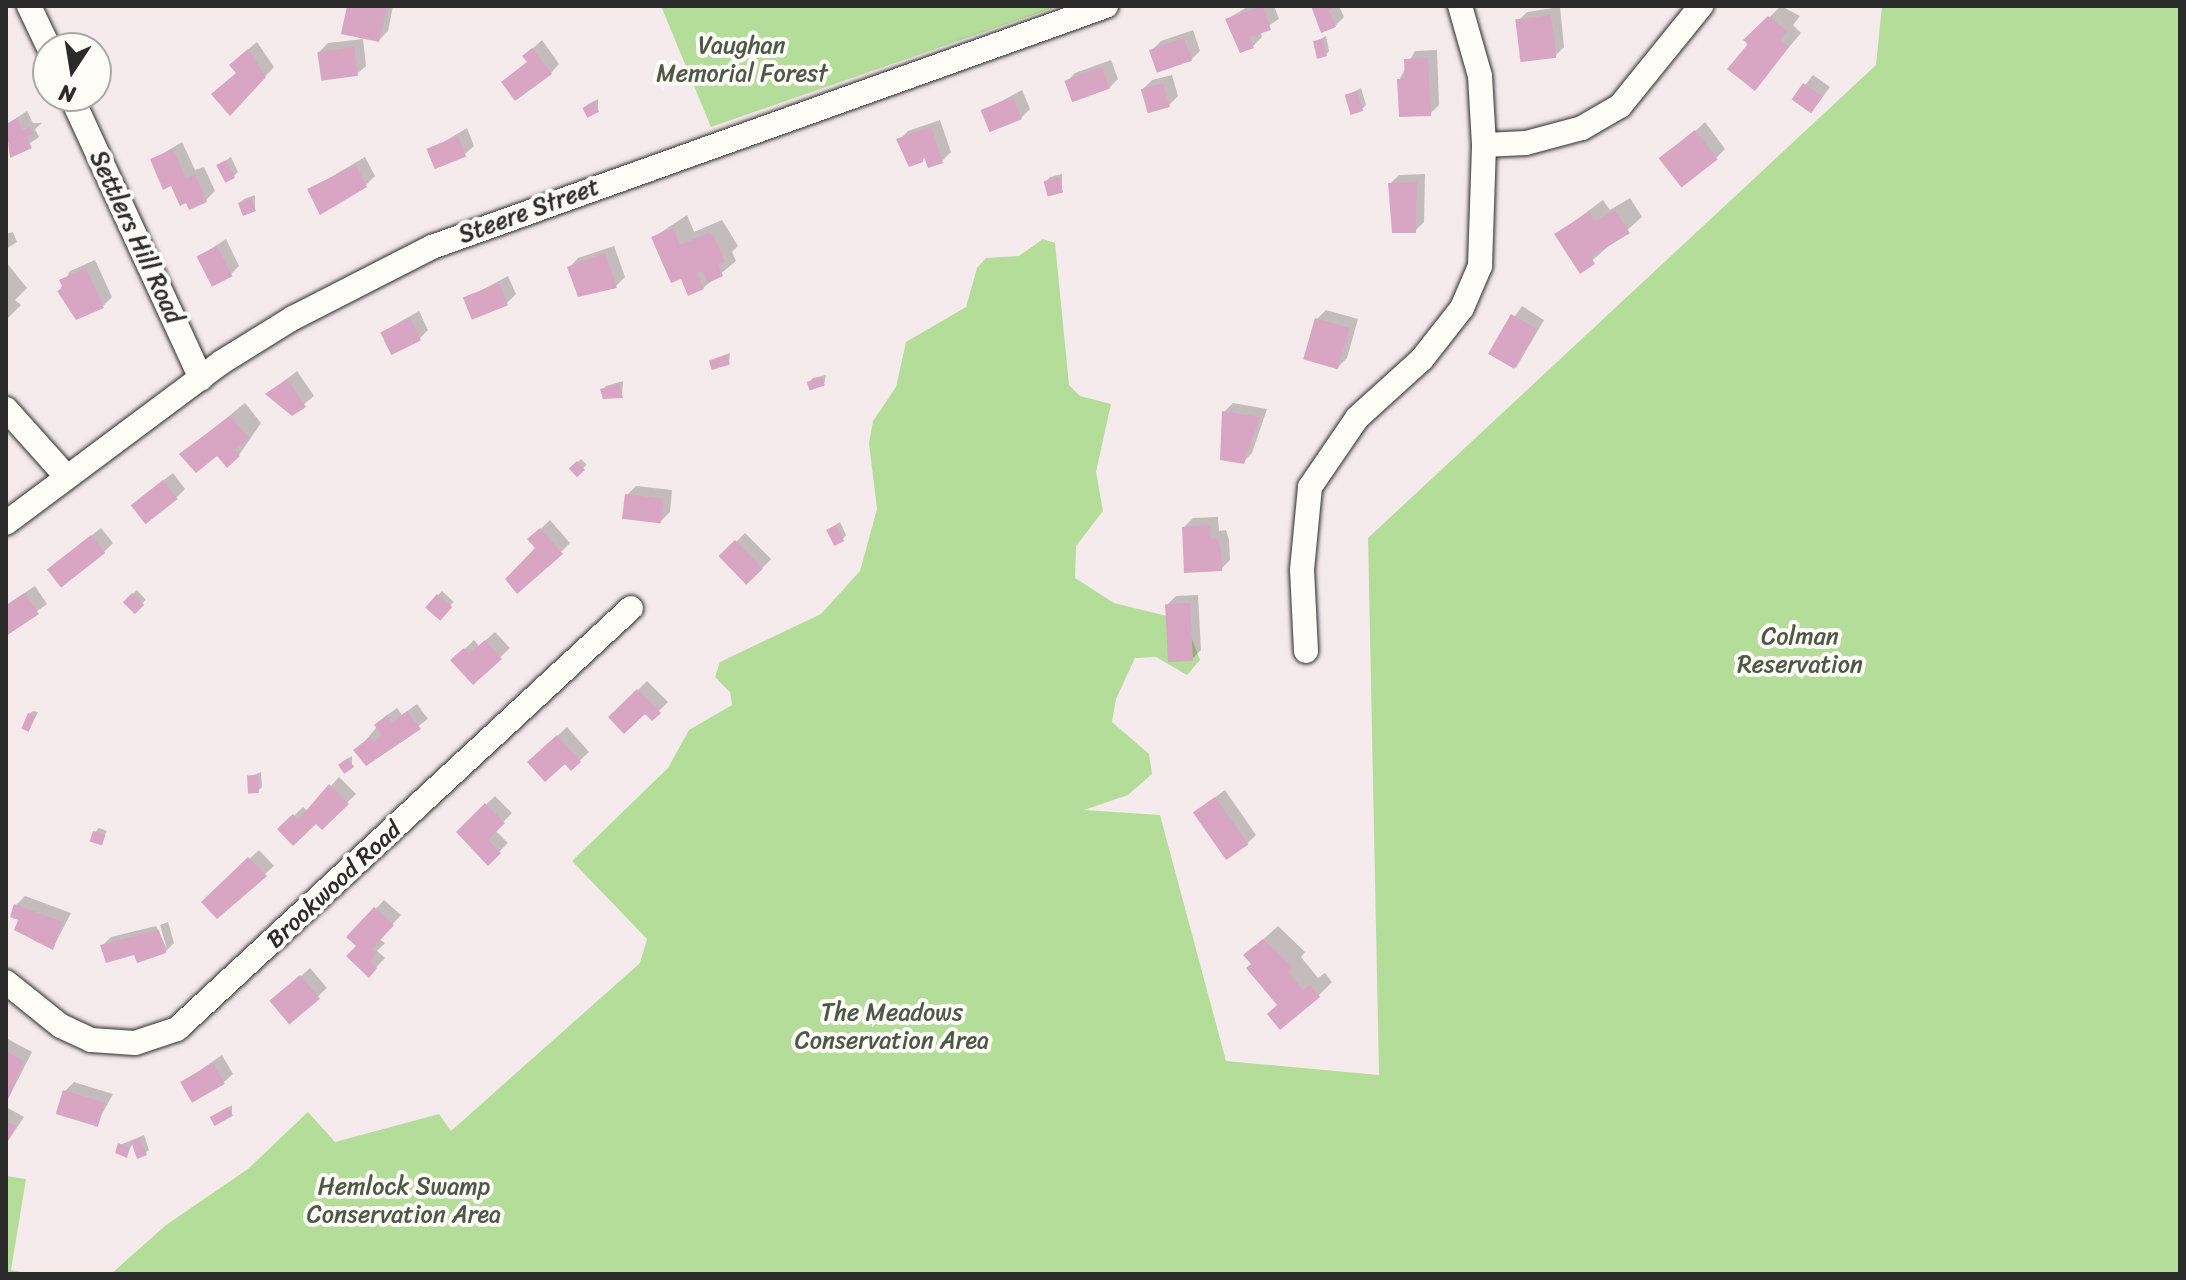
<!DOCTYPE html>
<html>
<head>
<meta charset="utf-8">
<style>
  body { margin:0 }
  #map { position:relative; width:2186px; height:1280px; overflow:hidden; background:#f6ebec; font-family:Sriracha,sans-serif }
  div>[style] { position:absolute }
  .green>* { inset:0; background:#b5dd9a }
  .shadow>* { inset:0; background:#0003; transform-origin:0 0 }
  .building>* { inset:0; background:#d8a6c2; transform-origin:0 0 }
  .roads { filter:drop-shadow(0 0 2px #2b2b2b) drop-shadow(0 0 2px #2b2b2b) }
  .minor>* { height:24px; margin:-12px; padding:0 12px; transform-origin:12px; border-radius:12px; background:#fdfcf7 }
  span { translate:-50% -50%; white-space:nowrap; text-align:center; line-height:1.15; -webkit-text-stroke:8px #fdfcf7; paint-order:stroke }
  .park-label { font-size:24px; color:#4e5847 }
  .street-label { font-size:24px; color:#2b2b2b }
  .frame { position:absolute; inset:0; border:8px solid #2b2b2b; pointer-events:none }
  .north { position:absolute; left:32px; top:32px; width:80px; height:80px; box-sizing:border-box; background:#fdfcf7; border:2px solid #a9a8a5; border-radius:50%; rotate:192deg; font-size:22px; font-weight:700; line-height:32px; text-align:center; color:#2b2b2b }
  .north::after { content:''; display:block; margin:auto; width:28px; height:36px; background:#2b2b2b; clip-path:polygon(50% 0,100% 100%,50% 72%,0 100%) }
</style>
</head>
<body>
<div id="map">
  <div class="green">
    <i style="clip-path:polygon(661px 6px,1059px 6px,711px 127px)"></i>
    <i style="clip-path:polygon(1882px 6px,2180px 6px,2180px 1274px,111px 1274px,166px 1225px,248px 1169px,308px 1112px,335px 1142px,439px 1114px,451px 1131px,640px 963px,647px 939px,572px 861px,668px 768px,689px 730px,732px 705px,730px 692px,715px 677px,720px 662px,821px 614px,860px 571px,877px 509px,869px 443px,873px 421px,896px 387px,906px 342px,966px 307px,977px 268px,986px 258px,1019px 256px,1043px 239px,1055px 243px,1069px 385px,1080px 396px,1111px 404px,1096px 472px,1103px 511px,1076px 546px,1075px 578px,1114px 603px,1167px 616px,1192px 639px,1200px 660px,1187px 675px,1156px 657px,1135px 658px,1116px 699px,1112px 722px,1149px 754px,1152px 774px,1128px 795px,1084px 810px,1160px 815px,1226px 1061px,1379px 1075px,1368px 538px,1876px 65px)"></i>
    <i style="clip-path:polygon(6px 1176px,26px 1179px,11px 1270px,32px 1274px,6px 1274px)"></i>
  </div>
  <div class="shadow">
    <i style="clip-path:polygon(349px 6px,393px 6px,388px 31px,379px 40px)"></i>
    <i style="clip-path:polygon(1249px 6px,1274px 6px,1279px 19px,1260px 31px,1262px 37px,1253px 46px,1227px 19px)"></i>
    <i style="clip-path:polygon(1313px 6px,1339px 6px,1344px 17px,1335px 26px)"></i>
    <i style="clip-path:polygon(1781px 6px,1800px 16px,1793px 25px,1801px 33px,1754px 88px,1746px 40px)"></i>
    <i style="clip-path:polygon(1560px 7px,1564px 47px,1555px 56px,1518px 21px,1527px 12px)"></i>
    <i style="clip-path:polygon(1193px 30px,1200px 51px,1191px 60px,1152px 50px,1161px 41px)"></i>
    <i style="clip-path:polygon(1326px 36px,1329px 51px,1326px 55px,1315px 42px)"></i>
    <i style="clip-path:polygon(363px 39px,366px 66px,357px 74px,319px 52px,328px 43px)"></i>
    <i style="clip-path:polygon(542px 40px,559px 64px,551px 73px,504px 82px,528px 61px,524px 56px)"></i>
    <i style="clip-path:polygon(257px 42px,274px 67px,230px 113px,240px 56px)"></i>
    <i style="clip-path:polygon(1437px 50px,1439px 105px,1430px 114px,1399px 80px,1415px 51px)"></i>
    <i style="clip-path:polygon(1111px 60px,1118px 79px,1109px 88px,1066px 82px,1075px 73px)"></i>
    <i style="clip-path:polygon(1172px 75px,1178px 96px,1169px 105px,1143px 89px,1152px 80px)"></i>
    <i style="clip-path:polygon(1813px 75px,1830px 87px,1819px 102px,1794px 99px)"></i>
    <i style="clip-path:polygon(1361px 88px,1366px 105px,1362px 109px,1348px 95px)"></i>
    <i style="clip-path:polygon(1022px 90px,1030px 109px,1021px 118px,983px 111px)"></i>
    <i style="clip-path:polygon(598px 99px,598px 111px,584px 108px,588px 104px)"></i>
    <i style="clip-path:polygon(27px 111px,33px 123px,42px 123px,35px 129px,39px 137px,11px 156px,6px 125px)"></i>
    <i style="clip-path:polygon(940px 120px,951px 152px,942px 161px,926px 156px,922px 161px,899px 140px,908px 131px)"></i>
    <i style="clip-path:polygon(1705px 122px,1725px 149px,1717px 157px,1664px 161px)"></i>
    <i style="clip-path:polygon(467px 128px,474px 146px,465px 154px,430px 150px)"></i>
    <i style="clip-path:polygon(182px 142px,195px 170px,204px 167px,215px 191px,206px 200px,173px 183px,152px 160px)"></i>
    <i style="clip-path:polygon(231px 157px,238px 172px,234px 176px,218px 166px)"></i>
    <i style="clip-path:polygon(365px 157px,375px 176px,366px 185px,309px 190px)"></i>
    <i style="clip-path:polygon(1062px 174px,1062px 191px,1046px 181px,1050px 177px)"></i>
    <i style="clip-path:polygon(1425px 174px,1424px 222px,1415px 231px,1390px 184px,1399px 175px)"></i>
    <i style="clip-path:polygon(255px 195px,255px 209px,240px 203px,244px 199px)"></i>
    <i style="clip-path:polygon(1630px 198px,1642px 217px,1580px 271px,1557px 234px,1603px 200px,1610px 210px)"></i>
    <i style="clip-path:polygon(687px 215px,694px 232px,722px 220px,738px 246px,732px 252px,736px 261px,703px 288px,682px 277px,654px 237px)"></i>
    <i style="clip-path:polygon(13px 232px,17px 242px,6px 249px,6px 234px)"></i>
    <i style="clip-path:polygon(226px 239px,239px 266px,230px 275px,198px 257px)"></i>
    <i style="clip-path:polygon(614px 246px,625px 277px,616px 286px,570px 267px,578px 258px)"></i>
    <i style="clip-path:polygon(95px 260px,112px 297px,103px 306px,59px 291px,70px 271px)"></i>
    <i style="clip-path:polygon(6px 262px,27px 288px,15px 300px,21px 305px,6px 320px)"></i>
    <i style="clip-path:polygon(508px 276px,516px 294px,507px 303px,465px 299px)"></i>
    <i style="clip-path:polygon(1522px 306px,1544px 320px,1516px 368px,1490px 352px)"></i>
    <i style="clip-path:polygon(1326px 310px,1358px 319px,1347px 358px,1338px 367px,1317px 319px)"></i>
    <i style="clip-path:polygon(419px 311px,428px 330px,419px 339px,382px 332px)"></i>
    <i style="clip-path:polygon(730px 353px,729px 363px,712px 362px,716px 358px)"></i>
    <i style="clip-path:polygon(297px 371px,314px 396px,293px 413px,268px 394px)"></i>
    <i style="clip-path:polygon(826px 375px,824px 385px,809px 382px,813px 378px)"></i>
    <i style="clip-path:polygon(623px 381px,622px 396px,603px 390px,606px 386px)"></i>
    <i style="clip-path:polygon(245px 403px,261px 423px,239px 455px,182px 454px)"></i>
    <i style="clip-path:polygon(1233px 403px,1267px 409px,1252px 453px,1243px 462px,1224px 412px)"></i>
    <i style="left:581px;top:459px;width:8px;height:14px;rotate:45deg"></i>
    <i style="clip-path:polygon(173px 473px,185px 489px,176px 498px,142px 497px)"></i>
    <i style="clip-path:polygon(636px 486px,672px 490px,670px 512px,661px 521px,627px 495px)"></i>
    <i style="clip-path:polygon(1218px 517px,1219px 531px,1226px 530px,1229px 540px,1230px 560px,1221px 569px,1184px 527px,1193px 518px)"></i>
    <i style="clip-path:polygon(550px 520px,570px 543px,561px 552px,530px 539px)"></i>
    <i style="clip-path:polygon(840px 522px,846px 535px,843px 539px,828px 530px)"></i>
    <i style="clip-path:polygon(101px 528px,113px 543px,104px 552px,59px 561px)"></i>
    <i style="left:745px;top:533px;width:37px;height:33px;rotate:45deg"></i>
    <i style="clip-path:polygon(35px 586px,47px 604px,6px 633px,6px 605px)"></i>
    <i style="left:137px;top:590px;width:13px;height:17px;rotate:48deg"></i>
    <i style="left:442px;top:591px;width:16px;height:21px;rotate:43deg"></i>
    <i style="clip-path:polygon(1198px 595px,1201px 650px,1192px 659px,1167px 605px,1176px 596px)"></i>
    <i style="clip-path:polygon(495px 632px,510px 648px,473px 682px,453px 660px,474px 640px,479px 646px)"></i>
    <i style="clip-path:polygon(647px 681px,668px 702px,652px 718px,645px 711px,611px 717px)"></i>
    <i style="clip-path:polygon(417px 704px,428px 719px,366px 764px,365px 741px,386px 716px,397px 708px,402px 715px)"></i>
    <i style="clip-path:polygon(33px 711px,38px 712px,29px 730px,29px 714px)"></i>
    <i style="clip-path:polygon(567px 727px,589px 752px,572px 768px,539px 753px)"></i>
    <i style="clip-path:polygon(352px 756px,352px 765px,344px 761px)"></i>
    <i style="clip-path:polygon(261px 772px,262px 787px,258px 791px,249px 777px)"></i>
    <i style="clip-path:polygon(339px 777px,356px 794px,322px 827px,316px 821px,280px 829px,303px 807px,308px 812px)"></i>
    <i style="clip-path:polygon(1225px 790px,1256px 835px,1247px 844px,1205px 805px)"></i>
    <i style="clip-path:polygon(495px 796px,512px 813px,495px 830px,508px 843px,488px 863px,458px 832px)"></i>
    <i style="clip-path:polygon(99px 828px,107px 831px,101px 843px,95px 832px)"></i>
    <i style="clip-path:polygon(259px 850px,274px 866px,265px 874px,204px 902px)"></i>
    <i style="clip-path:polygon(25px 896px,71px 913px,53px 948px,34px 941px,36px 936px,20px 919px,16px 905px)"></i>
    <i style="clip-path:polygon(384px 900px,401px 915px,379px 939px,385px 943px,377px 951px,385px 958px,369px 975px,359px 946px,349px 937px)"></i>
    <i style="clip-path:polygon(168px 922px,174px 943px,165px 952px,102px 946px,111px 937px,156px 926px,167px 949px,160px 925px)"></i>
    <i style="clip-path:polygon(1278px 926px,1305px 952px,1301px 957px,1318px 978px,1325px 973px,1332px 982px,1318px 996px,1279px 1004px,1246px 955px)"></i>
    <i style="clip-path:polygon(310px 968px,327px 988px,290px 1022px,282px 993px)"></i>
    <i style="clip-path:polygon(6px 1038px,32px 1052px,6px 1103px)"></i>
    <i style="clip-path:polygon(222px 1055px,233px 1074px,224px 1082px,183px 1082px)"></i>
    <i style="clip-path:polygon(74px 1082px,113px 1094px,95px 1127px,65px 1091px)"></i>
    <i style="clip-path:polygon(232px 1105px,232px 1115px,217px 1114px)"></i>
    <i style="clip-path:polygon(8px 1108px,24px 1117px,6px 1144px,6px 1110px)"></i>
    <i style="clip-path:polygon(144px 1135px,149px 1150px,145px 1153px,133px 1143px,126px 1156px,120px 1145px)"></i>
  </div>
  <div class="building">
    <i style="clip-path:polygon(347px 6px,387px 7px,379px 42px,341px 34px)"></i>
    <i style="clip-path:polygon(1263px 6px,1271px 30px,1250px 37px,1254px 48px,1240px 53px,1225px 19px)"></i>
    <i style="clip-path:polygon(1311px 6px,1338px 6px,1329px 10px,1336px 27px,1321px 33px)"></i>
    <i style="left:1551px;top:15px;width:43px;height:36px;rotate:83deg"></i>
    <i style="clip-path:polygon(1768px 16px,1787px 31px,1780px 40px,1789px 47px,1755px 91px,1727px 69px,1748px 44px,1743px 40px)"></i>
    <i style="left:1184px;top:38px;width:24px;height:37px;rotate:71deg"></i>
    <i style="clip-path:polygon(1322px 39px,1327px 56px,1317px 59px,1313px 41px)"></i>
    <i style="left:354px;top:47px;width:29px;height:37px;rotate:82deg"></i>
    <i style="clip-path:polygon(532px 48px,552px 74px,515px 101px,501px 82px,527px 62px,522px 56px)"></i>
    <i style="clip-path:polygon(248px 49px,266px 77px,230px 116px,211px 94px,236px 73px,229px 65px)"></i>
    <i style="clip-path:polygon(1428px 58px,1431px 116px,1399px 117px,1397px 79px,1405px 79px,1404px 59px)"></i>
    <i style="left:1102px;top:67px;width:23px;height:40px;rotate:70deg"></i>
    <i style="left:1163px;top:83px;width:25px;height:23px;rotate:74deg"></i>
    <i style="left:1803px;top:83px;width:24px;height:20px;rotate:35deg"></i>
    <i style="left:1357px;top:91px;width:21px;height:13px;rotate:73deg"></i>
    <i style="left:1013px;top:97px;width:24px;height:35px;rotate:68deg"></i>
    <i style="left:594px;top:102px;width:11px;height:13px;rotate:63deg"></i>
    <i style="clip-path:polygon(17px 118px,23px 131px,30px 127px,34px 134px,26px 137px,32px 148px,10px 158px,6px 124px)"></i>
    <i style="clip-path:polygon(931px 127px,943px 163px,928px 168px,923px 154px,923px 162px,909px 167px,896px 139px)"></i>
    <i style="left:1695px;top:130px;width:37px;height:46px;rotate:52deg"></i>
    <i style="left:458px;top:136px;width:22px;height:34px;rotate:68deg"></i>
    <i style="clip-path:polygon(173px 149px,186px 178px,195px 174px,207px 202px,189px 210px,186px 203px,180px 206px,171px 186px,163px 190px,150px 159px)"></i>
    <i style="left:226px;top:160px;width:20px;height:11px;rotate:63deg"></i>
    <i style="clip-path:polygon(356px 165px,367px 187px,320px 215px,307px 189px)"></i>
    <i style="left:1059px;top:177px;width:16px;height:16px;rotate:75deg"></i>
    <i style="clip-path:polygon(1417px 182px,1416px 233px,1392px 233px,1388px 183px)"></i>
    <i style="left:251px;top:198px;width:14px;height:14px;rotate:69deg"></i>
    <i style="clip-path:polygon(1615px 210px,1630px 233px,1591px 257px,1595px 264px,1580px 274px,1554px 234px,1589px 212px,1595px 222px)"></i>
    <i style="clip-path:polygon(673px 228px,680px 245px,708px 233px,714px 236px,725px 262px,718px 265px,723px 276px,708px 283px,702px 271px,697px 273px,704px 289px,688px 296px,681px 279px,671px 283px,651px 237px)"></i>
    <i style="left:217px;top:246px;width:34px;height:23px;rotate:63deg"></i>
    <i style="clip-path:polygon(605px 253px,617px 288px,578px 297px,567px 267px)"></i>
    <i style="clip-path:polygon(86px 268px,104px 308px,76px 320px,57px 291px,63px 288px,59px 280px)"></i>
    <i style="left:499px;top:283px;width:24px;height:39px;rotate:68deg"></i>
    <i style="left:1511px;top:314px;width:30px;height:46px;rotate:30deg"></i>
    <i style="left:410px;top:318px;width:25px;height:33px;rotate:64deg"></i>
    <i style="left:1315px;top:318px;width:36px;height:43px;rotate:16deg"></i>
    <i style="left:727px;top:355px;width:10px;height:19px;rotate:73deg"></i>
    <i style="left:822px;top:377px;width:9px;height:16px;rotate:72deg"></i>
    <i style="clip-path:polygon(287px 379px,306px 407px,292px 416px,265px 394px)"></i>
    <i style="clip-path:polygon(619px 384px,623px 398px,603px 399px,600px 389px)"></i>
    <i style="clip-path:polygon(1222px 411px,1260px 417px,1244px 464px,1220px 460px)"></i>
    <i style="clip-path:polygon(230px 416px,249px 438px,234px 450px,240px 456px,227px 468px,217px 456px,196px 473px,179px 454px)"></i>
    <i style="left:577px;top:461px;width:12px;height:11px;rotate:48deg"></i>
    <i style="left:163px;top:480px;width:24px;height:41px;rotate:52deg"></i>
    <i style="left:625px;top:494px;width:39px;height:25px;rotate:7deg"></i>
    <i style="left:836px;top:525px;width:18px;height:11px;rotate:63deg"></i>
    <i style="clip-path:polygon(1210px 525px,1211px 539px,1217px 538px,1221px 549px,1222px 571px,1184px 573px,1182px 527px)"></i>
    <i style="clip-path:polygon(540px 528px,563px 554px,517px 594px,505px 579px,535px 548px,527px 539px)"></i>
    <i style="left:91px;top:535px;width:23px;height:56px;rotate:52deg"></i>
    <i style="left:735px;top:540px;width:40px;height:23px;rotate:46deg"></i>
    <i style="clip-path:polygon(25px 593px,39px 614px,6px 636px,6px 606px)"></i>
    <i style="left:132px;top:593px;width:17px;height:13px;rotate:45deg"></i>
    <i style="left:437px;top:594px;width:20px;height:18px;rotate:41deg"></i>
    <i style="left:1190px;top:603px;width:58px;height:25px;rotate:87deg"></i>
    <i style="clip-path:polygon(485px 640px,502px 659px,473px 685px,450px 660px,464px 648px,469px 654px)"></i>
    <i style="clip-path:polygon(637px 689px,661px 713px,652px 721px,645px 714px,624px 734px,608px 717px)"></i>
    <i style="clip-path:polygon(407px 711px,421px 729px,366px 766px,353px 750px,370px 737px,374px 742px,382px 735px,374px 725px,387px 715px,392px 723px)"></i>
    <i style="left:28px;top:713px;width:8px;height:17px;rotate:23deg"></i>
    <i style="clip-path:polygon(557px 735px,581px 762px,571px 771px,565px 764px,545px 782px,527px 762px)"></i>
    <i style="left:348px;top:758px;width:11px;height:12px;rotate:56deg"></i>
    <i style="left:258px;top:775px;width:18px;height:11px;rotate:87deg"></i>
    <i style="clip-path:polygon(329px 784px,349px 804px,322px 830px,316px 824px,293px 846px,277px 829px,293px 814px,298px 820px)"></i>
    <i style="left:1215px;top:797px;width:58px;height:27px;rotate:55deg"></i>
    <i style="clip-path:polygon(485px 803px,505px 823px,488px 840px,501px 853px,488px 866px,456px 832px)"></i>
    <i style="left:93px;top:831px;width:13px;height:11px;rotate:18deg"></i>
    <i style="clip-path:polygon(248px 857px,267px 876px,217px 919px,201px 902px)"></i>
    <i style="clip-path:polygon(14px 904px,63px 922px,53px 950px,14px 930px,18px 920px,10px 917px)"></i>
    <i style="clip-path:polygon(374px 907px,394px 925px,372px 949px,377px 953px,370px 961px,377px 968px,369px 978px,346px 956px,356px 946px,346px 937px)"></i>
    <i style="clip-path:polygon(159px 930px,166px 953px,137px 963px,134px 955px,106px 963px,100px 945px)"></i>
    <i style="clip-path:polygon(1263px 939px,1293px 967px,1288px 972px,1303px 990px,1310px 985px,1320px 997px,1280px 1030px,1267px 1014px,1277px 1005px,1246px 968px,1251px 964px,1243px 955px)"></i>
    <i style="left:300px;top:975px;width:31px;height:40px;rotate:50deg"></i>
    <i style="clip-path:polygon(6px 1051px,24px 1061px,6px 1104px)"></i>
    <i style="left:213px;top:1063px;width:24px;height:38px;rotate:60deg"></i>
    <i style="left:63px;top:1090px;width:44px;height:25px;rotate:17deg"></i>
    <i style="left:228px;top:1107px;width:10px;height:21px;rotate:61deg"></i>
    <i style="clip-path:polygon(6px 1121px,16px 1126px,6px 1144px)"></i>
    <i style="clip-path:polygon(140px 1138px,147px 1155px,137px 1159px,131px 1141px)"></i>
    <i style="clip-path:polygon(118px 1143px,130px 1148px,127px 1158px,115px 1153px)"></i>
  </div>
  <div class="roads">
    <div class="minor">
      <i style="left:29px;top:6px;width:47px;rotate:64.5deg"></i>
      <i style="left:71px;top:96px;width:311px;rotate:65.3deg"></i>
      <i style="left:1484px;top:145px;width:42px;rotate:-2.7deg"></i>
      <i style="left:1526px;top:143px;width:58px;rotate:-15deg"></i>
      <i style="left:1582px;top:128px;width:44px;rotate:-30.1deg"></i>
      <i style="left:1620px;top:106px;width:129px;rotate:-51deg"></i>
      <i style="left:6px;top:409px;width:90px;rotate:48.2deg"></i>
      <i style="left:6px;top:523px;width:269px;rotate:-36.7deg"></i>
      <i style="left:222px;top:362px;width:84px;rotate:-31.8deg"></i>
      <i style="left:293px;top:318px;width:156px;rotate:-27.1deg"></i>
      <i style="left:432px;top:247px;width:716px;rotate:-19.68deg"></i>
      <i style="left:1306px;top:651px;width:81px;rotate:-92.8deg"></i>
      <i style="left:1302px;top:570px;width:83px;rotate:-84.5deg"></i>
      <i style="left:1310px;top:487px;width:83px;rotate:-55.7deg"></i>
      <i style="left:1357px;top:418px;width:88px;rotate:-42.2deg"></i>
      <i style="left:1422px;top:359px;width:65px;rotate:-51.9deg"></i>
      <i style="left:1462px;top:308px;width:46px;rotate:-66.8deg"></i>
      <i style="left:1480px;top:266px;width:121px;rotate:-88.1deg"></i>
      <i style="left:1484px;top:145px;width:69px;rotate:-93.3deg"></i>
      <i style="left:1480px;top:76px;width:73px;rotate:-105.9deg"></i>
      <i style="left:6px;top:982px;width:70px;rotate:38.7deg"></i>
      <i style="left:61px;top:1026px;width:33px;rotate:25deg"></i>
      <i style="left:91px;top:1040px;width:44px;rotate:3.9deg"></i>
      <i style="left:135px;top:1043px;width:44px;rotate:-18.4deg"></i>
      <i style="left:177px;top:1029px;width:619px;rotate:-42.84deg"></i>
    </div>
  </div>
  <div class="park-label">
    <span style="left:742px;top:60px">Vaughan<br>Memorial Forest</span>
    <span style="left:1800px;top:651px">Colman<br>Reservation</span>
    <span style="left:892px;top:1027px">The Meadows<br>Conservation Area</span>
    <span style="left:404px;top:1201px">Hemlock Swamp<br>Conservation Area</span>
  </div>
  <div class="street-label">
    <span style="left:529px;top:211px;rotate:-20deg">Steere Street</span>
    <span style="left:136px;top:237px;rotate:65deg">Settlers Hill Road</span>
    <span style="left:334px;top:885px;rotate:-43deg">Brookwood Road</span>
  </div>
  <div class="frame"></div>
  <div class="north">N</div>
</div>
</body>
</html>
